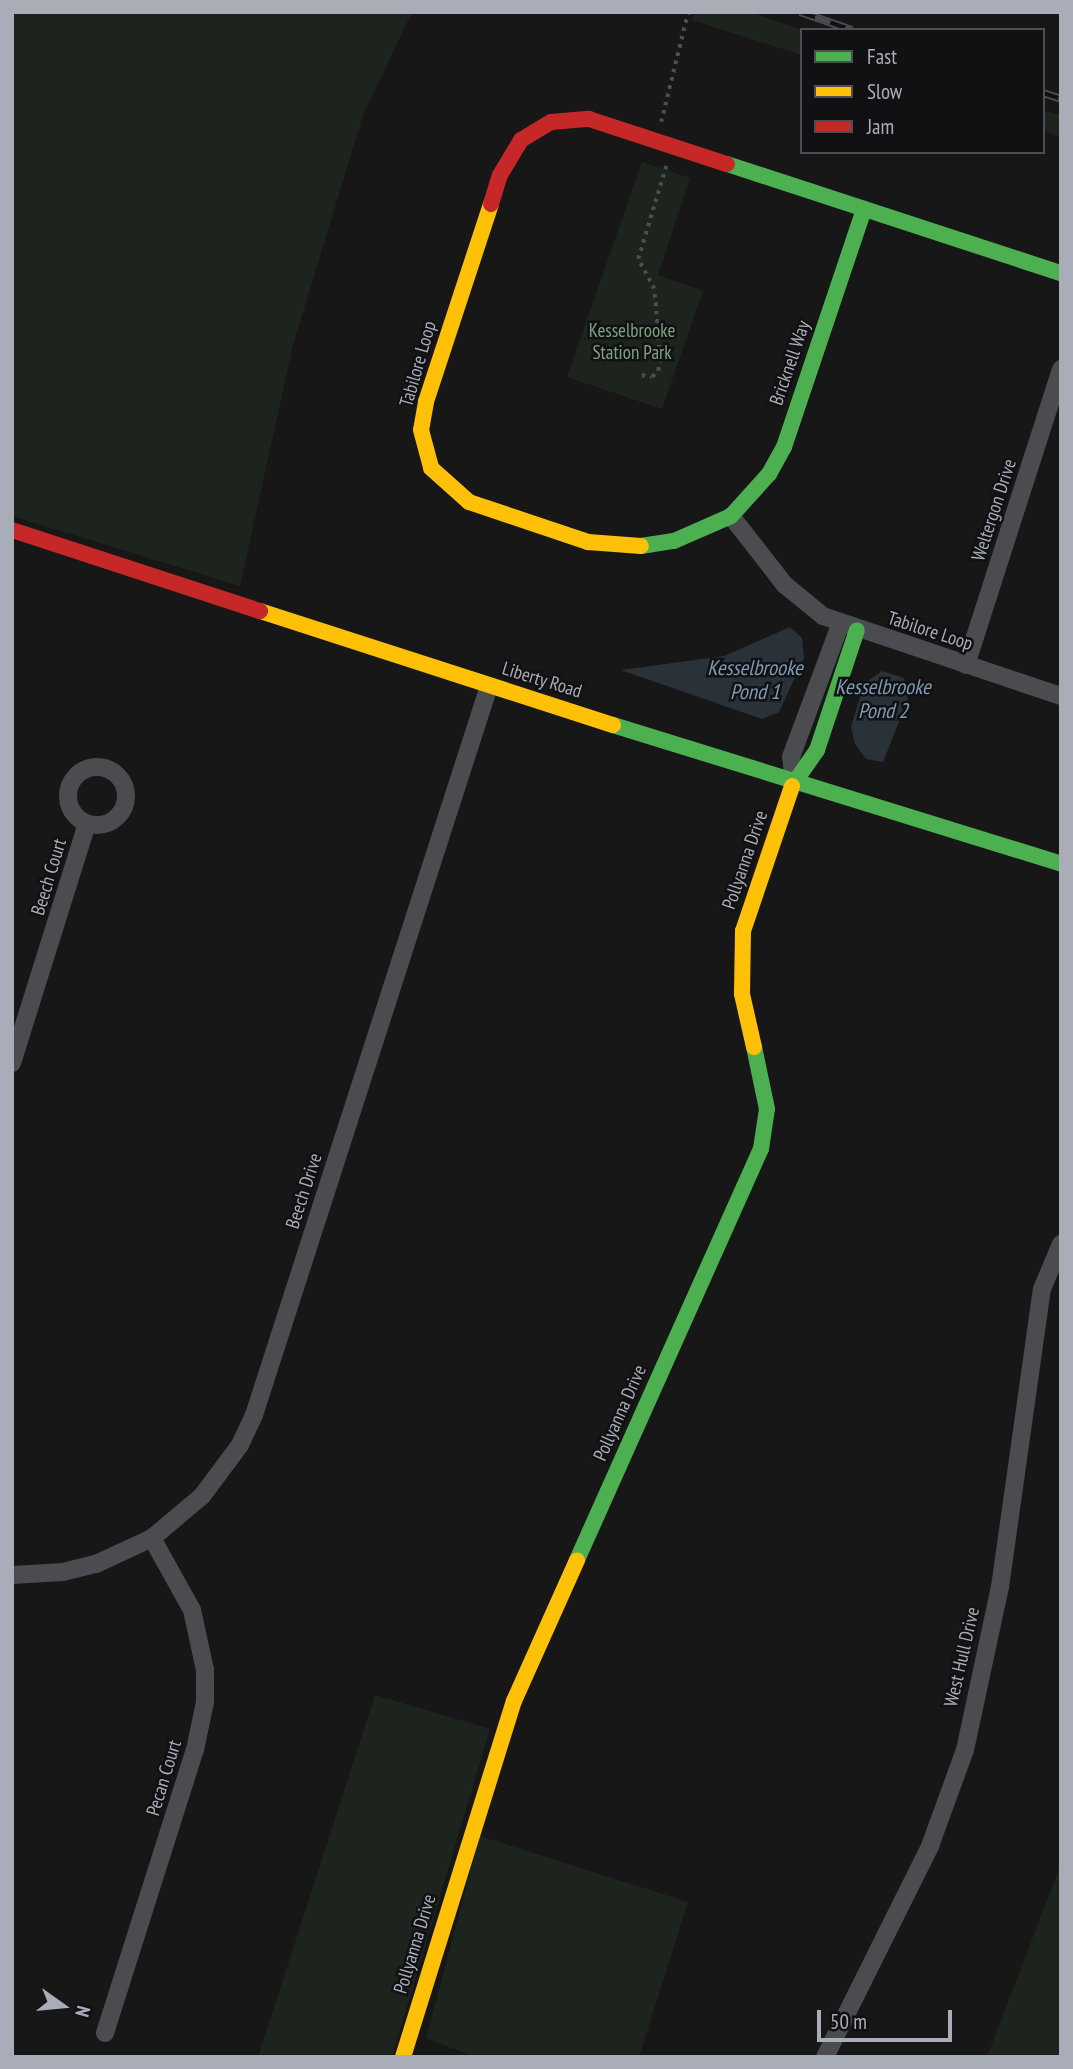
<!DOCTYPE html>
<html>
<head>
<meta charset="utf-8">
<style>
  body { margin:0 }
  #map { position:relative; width:1073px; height:2069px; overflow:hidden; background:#171717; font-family:"PT Sans Narrow",sans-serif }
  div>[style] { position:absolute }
  .green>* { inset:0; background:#1d241e }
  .water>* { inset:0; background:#2a3239 }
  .path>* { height:3.5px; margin-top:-1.75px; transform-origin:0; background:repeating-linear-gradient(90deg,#4d4e52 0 3.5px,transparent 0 8.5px) }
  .street>* { height:18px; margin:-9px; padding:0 9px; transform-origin:9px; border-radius:9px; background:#4b4c50 }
  .street>.ring { margin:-9px; padding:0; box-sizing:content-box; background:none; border:18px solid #4b4c50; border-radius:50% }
  .fast>* { height:16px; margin:-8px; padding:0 8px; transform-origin:8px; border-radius:8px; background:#4caf50 }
  .slow>* { height:16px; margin:-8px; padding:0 8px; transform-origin:8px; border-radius:8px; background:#ffc107 }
  .jam>* { height:16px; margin:-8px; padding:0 8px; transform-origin:8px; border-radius:8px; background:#c62828 }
  .rail>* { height:8px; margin-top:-4px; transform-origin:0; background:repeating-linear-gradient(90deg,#111113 0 16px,#4b4c4f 0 32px); box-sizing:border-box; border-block:2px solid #4b4c4f }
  span { translate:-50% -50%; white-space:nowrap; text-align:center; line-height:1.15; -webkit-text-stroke:5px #111113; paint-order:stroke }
  .park-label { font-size:19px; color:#7fa381 }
  .street-label { font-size:19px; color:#a8adb8 }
  .water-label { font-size:21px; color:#7f9bb3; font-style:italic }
  .frame { position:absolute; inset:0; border:14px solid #a8adb8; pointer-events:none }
  .legend { position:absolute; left:800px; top:28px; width:245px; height:126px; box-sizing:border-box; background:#111113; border:2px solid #4d4f55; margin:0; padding:9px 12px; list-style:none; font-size:21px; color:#a8adb8 }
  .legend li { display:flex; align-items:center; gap:14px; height:35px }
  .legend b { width:35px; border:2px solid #4d4f55 }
  .north { position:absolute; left:28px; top:1971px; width:70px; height:70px; -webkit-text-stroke:5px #111113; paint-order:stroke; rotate:105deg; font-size:19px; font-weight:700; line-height:28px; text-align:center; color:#a8adb8 }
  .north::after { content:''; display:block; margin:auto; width:24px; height:32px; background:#a8adb8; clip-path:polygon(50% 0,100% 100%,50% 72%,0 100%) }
  .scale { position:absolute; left:817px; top:2010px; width:135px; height:32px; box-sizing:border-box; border:4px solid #a8adb8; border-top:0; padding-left:9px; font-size:21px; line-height:24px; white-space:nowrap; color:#a8adb8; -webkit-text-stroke:5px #111113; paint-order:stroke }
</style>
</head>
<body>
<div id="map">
  <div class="green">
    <i style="clip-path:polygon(12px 12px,412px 12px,363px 115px,293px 345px,240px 586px,12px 516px)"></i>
    <i style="clip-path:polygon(695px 12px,750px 12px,802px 30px,802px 55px,692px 20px)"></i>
    <i style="clip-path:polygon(1043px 110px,1061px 115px,1061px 137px,1043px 131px)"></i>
    <i style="clip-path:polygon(642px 162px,690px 178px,658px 275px,703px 291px,662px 409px,567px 377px)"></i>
    <i style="clip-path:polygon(375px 1695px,490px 1729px,392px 2057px,258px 2057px)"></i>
    <i style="clip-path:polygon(480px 1836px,688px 1902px,639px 2057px,475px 2057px,426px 2038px)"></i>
    <i style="clip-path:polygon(1061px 1864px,1061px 2057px,987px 2057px)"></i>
  </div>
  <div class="water">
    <i style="clip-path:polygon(790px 627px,802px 638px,804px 658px,779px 712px,762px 719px,621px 670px,724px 656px)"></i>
    <i style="clip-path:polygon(882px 671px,904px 678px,908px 699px,883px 762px,866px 759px,855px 744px,851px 727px,864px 684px)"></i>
  </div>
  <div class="path">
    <i style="left:661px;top:122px;width:113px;rotate:-76.2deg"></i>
    <i style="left:642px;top:375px;width:10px;rotate:11deg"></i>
    <i style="left:652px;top:377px;width:8px;rotate:-45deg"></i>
    <i style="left:658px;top:371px;width:14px;rotate:-82deg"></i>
    <i style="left:660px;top:357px;width:68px;rotate:-95deg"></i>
    <i style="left:654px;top:289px;width:34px;rotate:-118deg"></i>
    <i style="left:638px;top:259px;width:97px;rotate:-73.2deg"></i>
  </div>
  <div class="street">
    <i style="left:731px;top:516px;width:88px;rotate:52deg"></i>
    <i style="left:785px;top:585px;width:49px;rotate:39.2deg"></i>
    <i style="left:823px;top:616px;width:251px;rotate:18.6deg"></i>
    <i style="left:966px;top:665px;width:311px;rotate:-72.2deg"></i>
    <i class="ring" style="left:68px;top:767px;width:40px;height:40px"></i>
    <i style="left:794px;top:781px;width:24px;rotate:-97deg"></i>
    <i style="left:791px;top:757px;width:141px;rotate:-69.6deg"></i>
    <i style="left:12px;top:1063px;width:250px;rotate:-72.6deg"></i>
    <i style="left:12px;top:1575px;width:51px;rotate:-3.4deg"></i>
    <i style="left:63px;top:1572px;width:34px;rotate:-14deg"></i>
    <i style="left:96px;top:1564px;width:62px;rotate:-24.9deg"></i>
    <i style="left:152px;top:1538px;width:65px;rotate:-40deg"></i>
    <i style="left:202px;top:1496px;width:64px;rotate:-53.3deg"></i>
    <i style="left:240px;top:1445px;width:33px;rotate:-65deg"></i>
    <i style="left:254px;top:1415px;width:766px;rotate:-72.13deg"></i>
    <i style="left:105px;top:2033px;width:297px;rotate:-72.4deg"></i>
    <i style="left:195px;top:1750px;width:49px;rotate:-78.2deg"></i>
    <i style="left:205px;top:1702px;width:32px;rotate:-90deg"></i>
    <i style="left:205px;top:1670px;width:61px;rotate:-102.2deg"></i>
    <i style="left:192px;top:1610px;width:82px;rotate:-119.1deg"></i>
    <i style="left:825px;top:2057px;width:236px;rotate:-63.5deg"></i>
    <i style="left:930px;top:1846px;width:102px;rotate:-70deg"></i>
    <i style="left:965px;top:1750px;width:167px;rotate:-77.9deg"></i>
    <i style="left:1000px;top:1587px;width:301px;rotate:-82deg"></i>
    <i style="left:1042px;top:1289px;width:49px;rotate:-67.1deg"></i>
  </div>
  <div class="fast">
    <i style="left:727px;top:164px;width:351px;rotate:18.1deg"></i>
    <i style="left:641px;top:546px;width:33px;rotate:-9deg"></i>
    <i style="left:674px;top:541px;width:62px;rotate:-23.7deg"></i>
    <i style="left:731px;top:516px;width:57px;rotate:-47.9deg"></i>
    <i style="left:769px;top:474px;width:31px;rotate:-61deg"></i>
    <i style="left:784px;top:447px;width:251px;rotate:-71.4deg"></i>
    <i style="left:613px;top:725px;width:469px;rotate:17.2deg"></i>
    <i style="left:792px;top:786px;width:44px;rotate:-55.2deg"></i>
    <i style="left:817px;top:750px;width:126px;rotate:-71.6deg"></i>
    <i style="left:577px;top:1560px;width:450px;rotate:-65.9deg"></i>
    <i style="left:761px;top:1149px;width:40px;rotate:-81.5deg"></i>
    <i style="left:767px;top:1109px;width:63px;rotate:-101.8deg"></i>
  </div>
  <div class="slow">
    <i style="left:491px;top:204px;width:208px;rotate:108.2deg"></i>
    <i style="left:426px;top:402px;width:28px;rotate:100deg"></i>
    <i style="left:421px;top:430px;width:39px;rotate:75deg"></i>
    <i style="left:431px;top:468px;width:51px;rotate:41.8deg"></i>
    <i style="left:469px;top:502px;width:126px;rotate:18.6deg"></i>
    <i style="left:588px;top:542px;width:53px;rotate:4.3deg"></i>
    <i style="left:260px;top:611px;width:371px;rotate:17.9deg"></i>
    <i style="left:754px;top:1047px;width:54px;rotate:-102.8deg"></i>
    <i style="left:742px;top:994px;width:63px;rotate:-89.1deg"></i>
    <i style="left:743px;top:931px;width:153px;rotate:-71.3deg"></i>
    <i style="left:403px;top:2057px;width:373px;rotate:-72.7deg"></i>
    <i style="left:514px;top:1701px;width:154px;rotate:-65.9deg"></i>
  </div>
  <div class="jam">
    <i style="left:491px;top:204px;width:30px;rotate:-73deg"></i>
    <i style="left:500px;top:175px;width:41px;rotate:-59deg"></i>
    <i style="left:521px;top:140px;width:35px;rotate:-31deg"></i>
    <i style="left:551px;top:122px;width:38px;rotate:-5deg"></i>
    <i style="left:589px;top:119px;width:145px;rotate:18.1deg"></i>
    <i style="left:12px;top:530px;width:261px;rotate:18.1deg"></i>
  </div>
  <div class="rail">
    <i style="left:800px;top:12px;width:55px;rotate:19.1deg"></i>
    <i style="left:1043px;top:93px;width:19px;rotate:18deg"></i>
  </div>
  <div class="park-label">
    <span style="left:632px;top:342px">Kesselbrooke<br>Station Park</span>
  </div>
  <div class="street-label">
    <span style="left:790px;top:363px;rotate:-71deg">Bricknell Way</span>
    <span style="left:418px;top:364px;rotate:-74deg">Tabilore Loop</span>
    <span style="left:994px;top:510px;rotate:-72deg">Weltergon Drive</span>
    <span style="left:930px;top:631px;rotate:18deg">Tabilore Loop</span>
    <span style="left:542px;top:680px;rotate:17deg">Liberty Road</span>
    <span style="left:745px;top:860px;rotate:-71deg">Pollyanna Drive</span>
    <span style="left:49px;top:877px;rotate:-73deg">Beech Court</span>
    <span style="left:304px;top:1191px;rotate:-72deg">Beech Drive</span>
    <span style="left:620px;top:1413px;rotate:-66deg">Pollyanna Drive</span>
    <span style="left:962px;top:1657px;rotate:-77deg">West Hull Drive</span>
    <span style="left:164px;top:1778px;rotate:-73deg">Pecan Court</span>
    <span style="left:415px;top:1944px;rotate:-73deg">Pollyanna Drive</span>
  </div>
  <div class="water-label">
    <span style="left:755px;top:680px">Kesselbrooke<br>Pond 1</span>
    <span style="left:883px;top:699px">Kesselbrooke<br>Pond 2</span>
  </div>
  <div class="frame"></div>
  <ul class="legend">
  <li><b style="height:9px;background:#4caf50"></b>Fast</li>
  <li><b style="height:9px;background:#ffc107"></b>Slow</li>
  <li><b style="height:9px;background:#c62828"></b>Jam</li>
  </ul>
  <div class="north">N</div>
  <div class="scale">50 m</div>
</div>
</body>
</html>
